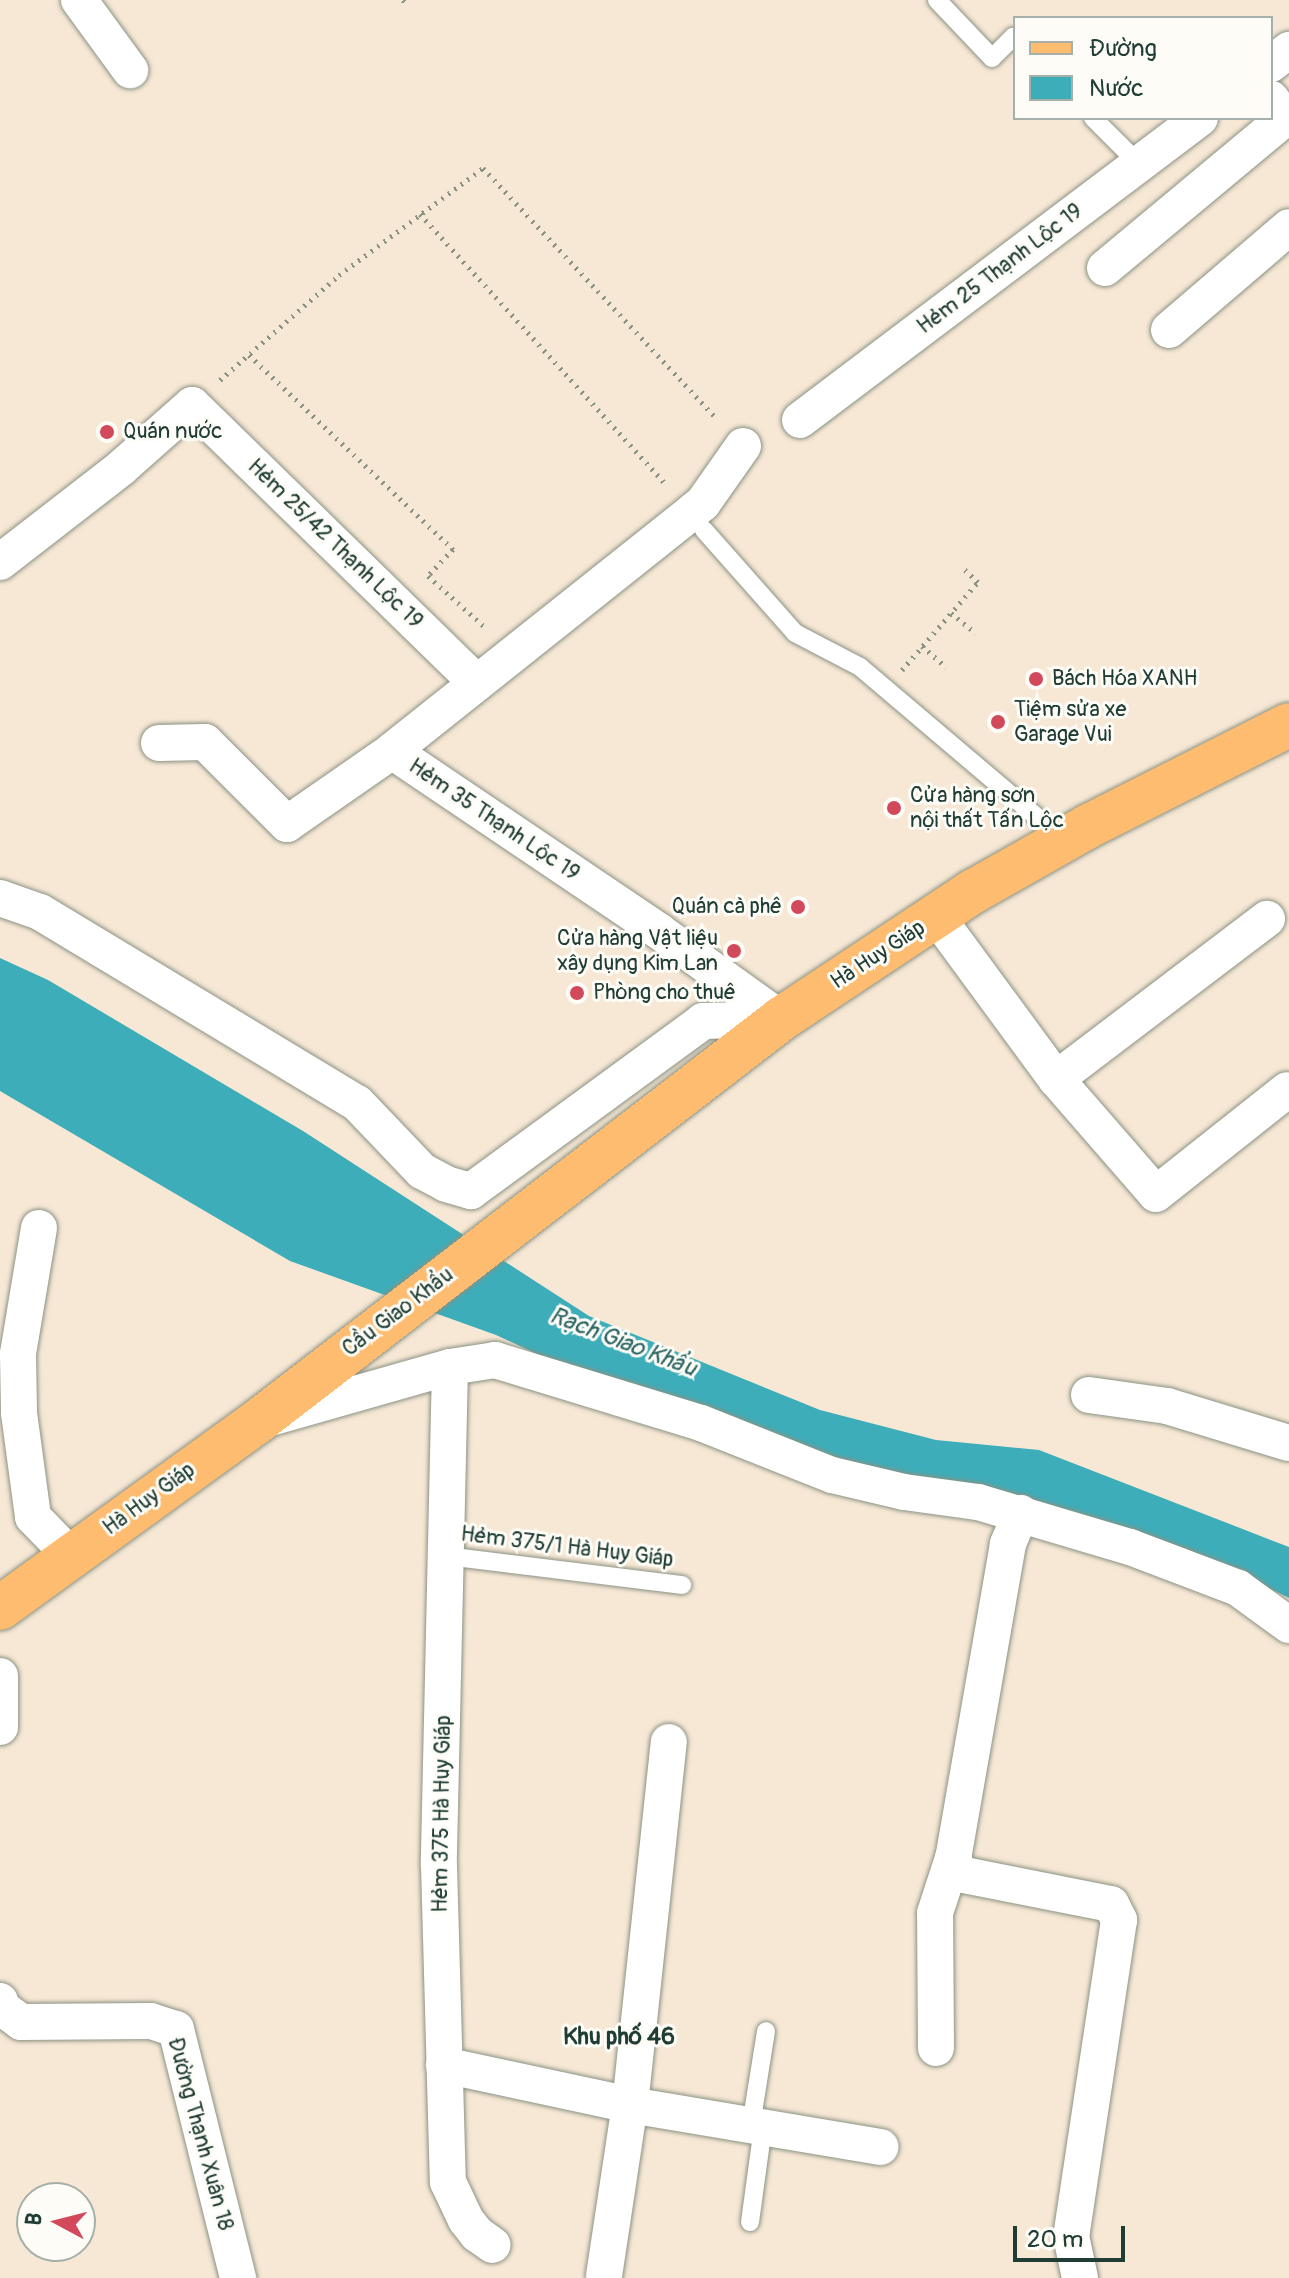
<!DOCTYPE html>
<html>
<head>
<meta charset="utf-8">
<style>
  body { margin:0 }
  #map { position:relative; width:1289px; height:2278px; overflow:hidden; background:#f7e8d5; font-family:Pangolin,sans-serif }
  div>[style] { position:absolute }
  .water>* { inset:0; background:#3dadb9 }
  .path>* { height:5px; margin-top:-2.5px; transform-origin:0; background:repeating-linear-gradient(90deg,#8b9284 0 2px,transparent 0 8px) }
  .roads { filter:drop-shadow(0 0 2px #8b9284) drop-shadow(0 0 2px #8b9284) }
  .lane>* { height:18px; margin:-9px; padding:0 9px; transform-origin:9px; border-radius:9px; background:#fff }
  .street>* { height:36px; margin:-18px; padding:0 18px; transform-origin:18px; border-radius:18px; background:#fff }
  .primary>* { height:44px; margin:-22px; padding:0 22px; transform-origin:22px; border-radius:22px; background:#fdbc6f }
  .dots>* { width:22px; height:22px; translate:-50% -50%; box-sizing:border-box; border:4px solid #fdfcf7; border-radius:50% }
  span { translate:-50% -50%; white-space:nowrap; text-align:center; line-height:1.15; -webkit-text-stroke:6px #fdfcf7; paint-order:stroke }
  .street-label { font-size:22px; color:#1f3d34 }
  .poi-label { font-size:22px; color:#1f3d34 }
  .left { translate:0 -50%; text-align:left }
  .right { translate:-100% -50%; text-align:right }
  .water-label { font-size:24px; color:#2a6463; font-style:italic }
  .neighbourhood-label { font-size:24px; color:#1f3d34; font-weight:700 }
  .legend { position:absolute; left:1013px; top:16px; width:260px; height:104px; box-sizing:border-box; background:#fdfcf7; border:2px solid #a4b0a9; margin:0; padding:10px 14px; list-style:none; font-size:24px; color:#1f3d34 }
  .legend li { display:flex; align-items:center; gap:16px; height:40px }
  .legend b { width:40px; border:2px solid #a4b0a9 }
  .north { position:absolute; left:16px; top:2182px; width:80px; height:80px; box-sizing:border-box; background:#fdfcf7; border:2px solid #a4b0a9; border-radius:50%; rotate:277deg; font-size:22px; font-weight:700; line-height:32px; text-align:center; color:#1f3d34 }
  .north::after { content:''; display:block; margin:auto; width:28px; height:36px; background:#d1495b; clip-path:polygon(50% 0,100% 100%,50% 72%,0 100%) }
  .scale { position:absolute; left:1013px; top:2226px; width:112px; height:36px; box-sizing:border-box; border:4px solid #1f3d34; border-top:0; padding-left:10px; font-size:24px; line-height:28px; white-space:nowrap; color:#1f3d34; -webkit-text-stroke:6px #fdfcf7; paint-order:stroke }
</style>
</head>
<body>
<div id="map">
  <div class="water">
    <i style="clip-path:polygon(0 958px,48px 980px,303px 1131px,589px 1316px,820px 1410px,936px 1440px,1039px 1450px,1289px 1547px,1289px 1598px,1187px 1549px,1039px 1501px,883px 1484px,618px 1392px,496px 1335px,290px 1261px,0 1091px)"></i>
  </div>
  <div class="path">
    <i style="left:403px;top:0;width:7px;rotate:56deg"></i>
    <i style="left:420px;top:214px;width:367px;rotate:47.7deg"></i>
    <i style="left:249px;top:355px;width:282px;rotate:43.6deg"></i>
    <i style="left:453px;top:549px;width:37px;rotate:133deg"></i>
    <i style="left:428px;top:576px;width:79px;rotate:41.9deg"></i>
    <i style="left:220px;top:380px;width:159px;rotate:-41.4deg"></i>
    <i style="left:339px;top:275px;width:179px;rotate:-36.6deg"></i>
    <i style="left:483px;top:168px;width:343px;rotate:47deg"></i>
    <i style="left:951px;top:613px;width:32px;rotate:39deg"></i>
    <i style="left:922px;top:646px;width:32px;rotate:41deg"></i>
    <i style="left:902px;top:670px;width:116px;rotate:-49.2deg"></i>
    <i style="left:978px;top:582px;width:21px;rotate:-137deg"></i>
  </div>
  <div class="roads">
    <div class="lane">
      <i style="left:937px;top:0;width:80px;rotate:46.5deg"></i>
      <i style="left:992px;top:58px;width:30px;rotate:-45deg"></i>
      <i style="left:1013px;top:37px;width:4px;rotate:56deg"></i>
      <i style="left:1093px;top:118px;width:65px;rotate:45deg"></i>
      <i style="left:704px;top:530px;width:137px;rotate:48.5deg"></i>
      <i style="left:795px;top:633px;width:73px;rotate:27.6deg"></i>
      <i style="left:860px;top:667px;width:267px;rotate:40.3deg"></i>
      <i style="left:446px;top:1556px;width:238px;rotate:7deg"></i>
      <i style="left:751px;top:2125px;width:95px;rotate:-80.9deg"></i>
      <i style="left:750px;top:2222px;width:96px;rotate:-82.2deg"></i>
    </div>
    <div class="street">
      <i style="left:79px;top:0;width:87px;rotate:53.9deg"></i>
      <i style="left:1271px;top:64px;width:23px;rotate:-38deg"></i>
      <i style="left:1105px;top:268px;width:234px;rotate:-39.8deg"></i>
      <i style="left:1285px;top:118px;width:24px;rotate:-126deg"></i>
      <i style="left:1169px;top:330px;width:158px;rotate:-40.6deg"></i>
      <i style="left:800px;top:420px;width:501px;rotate:-37.05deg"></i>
      <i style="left:743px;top:446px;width:70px;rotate:125.1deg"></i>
      <i style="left:703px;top:503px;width:14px;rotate:141deg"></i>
      <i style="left:692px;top:512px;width:384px;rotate:141.5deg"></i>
      <i style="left:392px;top:751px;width:323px;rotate:34deg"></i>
      <i style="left:660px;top:932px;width:149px;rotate:35.7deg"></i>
      <i style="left:0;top:562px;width:153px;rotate:-37.8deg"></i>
      <i style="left:121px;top:468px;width:95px;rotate:-41.6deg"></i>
      <i style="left:192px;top:405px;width:398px;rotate:44.3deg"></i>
      <i style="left:159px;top:743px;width:46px;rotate:-1.2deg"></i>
      <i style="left:205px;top:742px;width:116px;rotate:45deg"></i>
      <i style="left:287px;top:824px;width:128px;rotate:-34.8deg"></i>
      <i style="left:0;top:898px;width:42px;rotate:19.3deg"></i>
      <i style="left:40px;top:912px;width:370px;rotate:31.1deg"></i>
      <i style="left:357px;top:1103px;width:94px;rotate:46.3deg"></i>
      <i style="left:422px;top:1171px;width:27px;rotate:28deg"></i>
      <i style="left:446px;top:1184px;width:26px;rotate:16deg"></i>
      <i style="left:471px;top:1191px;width:288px;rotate:-36.2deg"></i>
      <i style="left:703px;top:1021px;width:78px;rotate:-1.5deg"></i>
      <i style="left:937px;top:917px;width:201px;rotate:53.7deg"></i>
      <i style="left:1056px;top:1079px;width:152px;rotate:49deg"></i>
      <i style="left:1156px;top:1194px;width:167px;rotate:-38.4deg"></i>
      <i style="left:1056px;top:1079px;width:265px;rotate:-37.2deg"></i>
      <i style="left:39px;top:1228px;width:128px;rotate:99.5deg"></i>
      <i style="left:18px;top:1354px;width:59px;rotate:89deg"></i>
      <i style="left:19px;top:1413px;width:105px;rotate:82.3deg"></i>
      <i style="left:33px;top:1517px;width:53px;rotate:45.8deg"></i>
      <i style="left:450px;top:1367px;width:498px;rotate:91.3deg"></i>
      <i style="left:439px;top:1865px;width:317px;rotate:88.4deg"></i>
      <i style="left:448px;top:2182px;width:42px;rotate:64.7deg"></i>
      <i style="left:466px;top:2220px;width:18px;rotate:52deg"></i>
      <i style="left:477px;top:2234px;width:19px;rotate:35deg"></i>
      <i style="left:1089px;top:1395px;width:79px;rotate:8deg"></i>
      <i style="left:1167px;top:1406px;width:127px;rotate:16.9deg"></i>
      <i style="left:267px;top:1419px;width:190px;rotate:-15.9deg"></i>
      <i style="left:450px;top:1367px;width:46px;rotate:-8.8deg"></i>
      <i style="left:495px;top:1360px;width:215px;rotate:17deg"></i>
      <i style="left:701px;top:1423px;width:141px;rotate:21.7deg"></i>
      <i style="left:832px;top:1475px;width:74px;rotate:13.3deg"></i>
      <i style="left:904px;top:1492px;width:75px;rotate:7.7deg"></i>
      <i style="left:978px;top:1502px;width:159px;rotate:16.5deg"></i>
      <i style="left:1130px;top:1547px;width:116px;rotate:20.8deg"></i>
      <i style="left:1238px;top:1588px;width:63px;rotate:36deg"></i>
      <i style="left:1021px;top:1513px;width:34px;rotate:113deg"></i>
      <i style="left:1008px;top:1544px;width:319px;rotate:99.9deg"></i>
      <i style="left:953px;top:1858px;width:17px;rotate:69deg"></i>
      <i style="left:959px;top:1874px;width:155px;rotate:11.2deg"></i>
      <i style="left:1111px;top:1904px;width:18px;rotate:63deg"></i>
      <i style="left:1119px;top:1920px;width:320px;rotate:98.6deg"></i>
      <i style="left:1071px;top:2236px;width:43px;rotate:77.9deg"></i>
      <i style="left:0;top:1676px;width:51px;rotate:90deg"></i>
      <i style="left:0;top:2001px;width:7px;rotate:74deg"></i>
      <i style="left:2px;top:2008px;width:24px;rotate:36deg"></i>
      <i style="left:21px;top:2022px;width:130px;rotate:-0.4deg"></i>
      <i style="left:151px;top:2021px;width:26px;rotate:18deg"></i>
      <i style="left:176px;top:2029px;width:257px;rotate:76deg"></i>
      <i style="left:936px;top:2048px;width:135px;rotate:-90.4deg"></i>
      <i style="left:935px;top:1913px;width:58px;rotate:-71.9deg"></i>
      <i style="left:444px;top:2065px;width:190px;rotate:12.1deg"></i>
      <i style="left:630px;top:2105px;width:254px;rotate:9.5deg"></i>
      <i style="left:604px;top:2276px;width:173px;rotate:-81.4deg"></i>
      <i style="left:630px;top:2105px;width:365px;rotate:-83.9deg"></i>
    </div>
    <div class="primary">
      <i style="left:0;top:1608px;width:317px;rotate:-35.9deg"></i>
      <i style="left:257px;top:1422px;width:661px;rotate:-37.56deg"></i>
      <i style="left:781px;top:1019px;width:232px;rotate:-33.6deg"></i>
      <i style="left:974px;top:891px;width:130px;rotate:-29.5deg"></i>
      <i style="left:1087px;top:827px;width:226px;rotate:-26.8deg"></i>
    </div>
  </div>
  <div class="dots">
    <i style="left:107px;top:432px;background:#d1495b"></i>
    <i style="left:1036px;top:679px;background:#d1495b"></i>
    <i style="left:998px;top:722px;background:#d1495b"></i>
    <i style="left:894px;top:808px;background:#d1495b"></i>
    <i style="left:798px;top:907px;background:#d1495b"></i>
    <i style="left:734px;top:951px;background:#d1495b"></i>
    <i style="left:577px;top:993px;background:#d1495b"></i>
  </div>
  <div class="street-label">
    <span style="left:1000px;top:269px;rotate:-37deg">Hẻm 25 Thạnh Lộc 19</span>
    <span style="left:335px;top:544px;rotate:44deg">Hẻm 25/42 Thạnh Lộc 19</span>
    <span style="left:494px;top:820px;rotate:34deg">Hẻm 35 Thạnh Lộc 19</span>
    <span style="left:878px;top:955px;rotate:-33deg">Hà Huy Giáp</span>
    <span style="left:398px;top:1312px;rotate:-37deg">Cầu Giao Khẩu</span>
    <span style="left:149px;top:1499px;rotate:-36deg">Hà Huy Giáp</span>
    <span style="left:567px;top:1547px;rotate:7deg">Hẻm 375/1 Hà Huy Giáp</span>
    <span style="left:442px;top:1814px;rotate:-89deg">Hẻm 375 Hà Huy Giáp</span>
    <span style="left:200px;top:2134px;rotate:75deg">Đường Thạnh Xuân 18</span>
  </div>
  <div class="poi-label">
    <span class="left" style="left:123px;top:432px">Quán nước</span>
    <span class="left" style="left:1052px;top:679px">Bách Hóa XANH</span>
    <span class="left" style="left:1014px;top:722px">Tiệm sửa xe<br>Garage Vui</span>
    <span class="left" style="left:910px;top:808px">Cửa hàng sơn<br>nội thất Tấn Lộc</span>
    <span class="right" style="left:782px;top:907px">Quán cà phê</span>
    <span class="right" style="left:718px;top:951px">Cửa hàng Vật liệu<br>xây dụng Kim Lan</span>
    <span class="left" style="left:593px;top:993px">Phòng cho thuê</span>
  </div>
  <div class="water-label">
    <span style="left:623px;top:1342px;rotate:21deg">Rạch Giao Khẩu</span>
  </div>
  <div class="neighbourhood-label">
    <span style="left:619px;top:2037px">Khu phố 46</span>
  </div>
  <ul class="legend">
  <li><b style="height:10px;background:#fdbc6f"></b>Đường</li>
  <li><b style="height:22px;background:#3dadb9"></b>Nước</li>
  </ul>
  <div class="north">B</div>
  <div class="scale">20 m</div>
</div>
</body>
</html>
